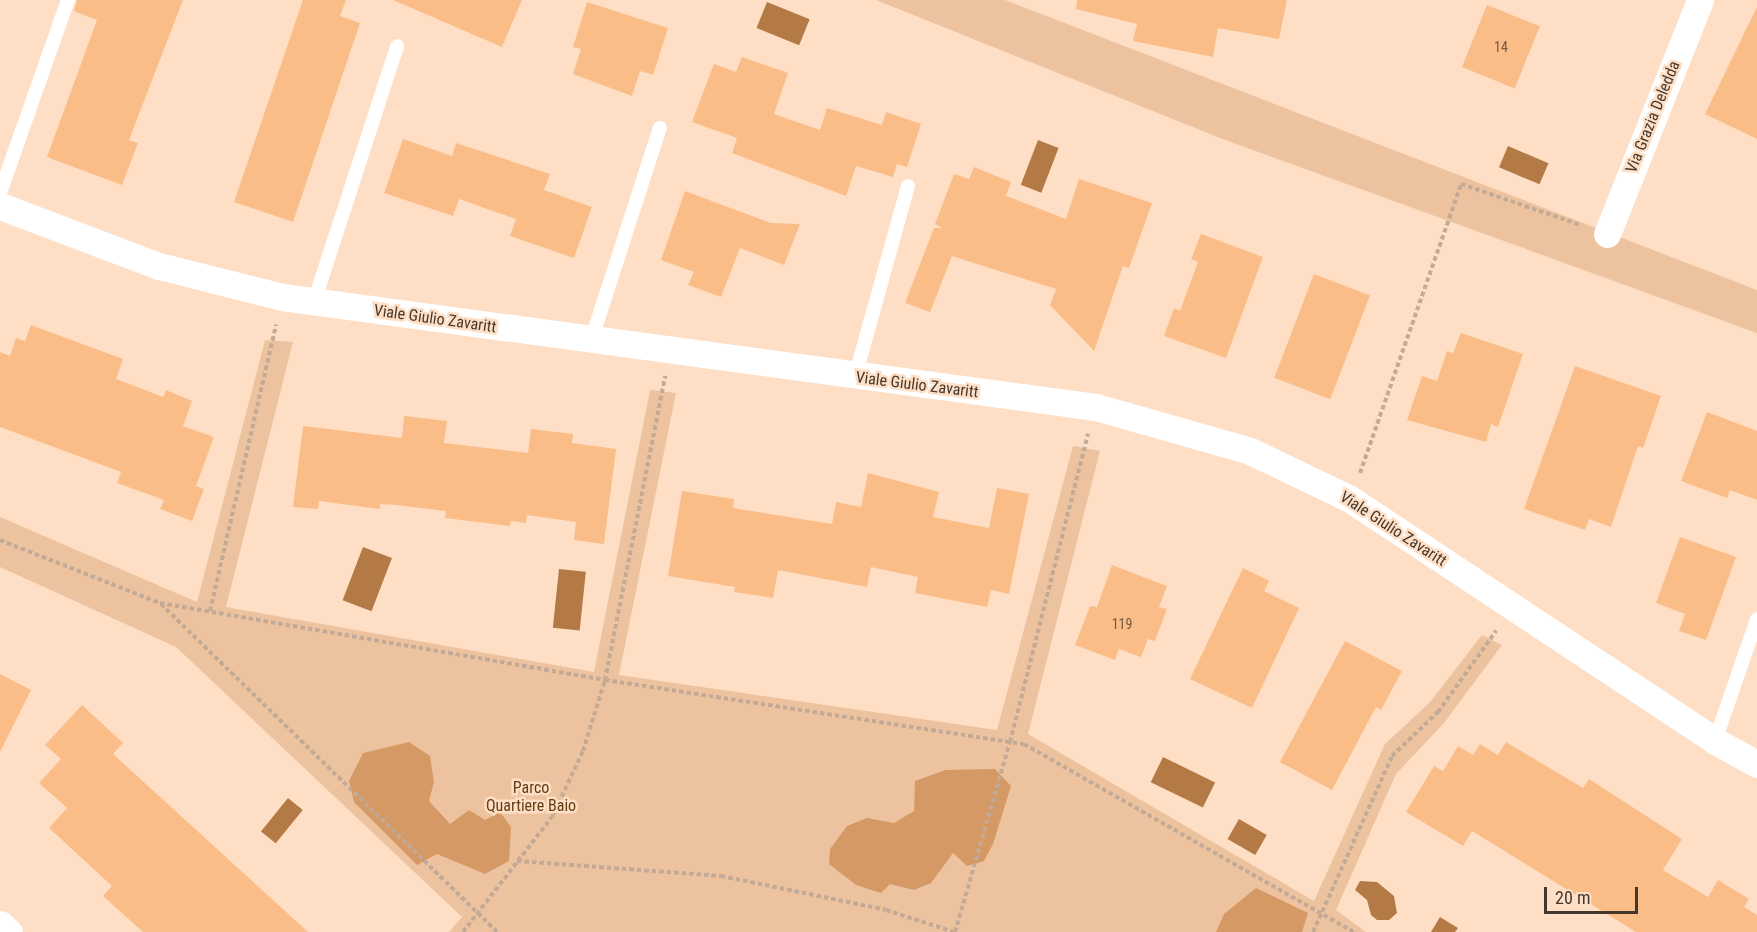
<!DOCTYPE html>
<html>
<head>
<meta charset="utf-8">
<style>
  body { margin:0 }
  #map { position:relative; width:1757px; height:932px; overflow:hidden; background:#fedfc5; font-family:"Roboto Condensed",sans-serif }
  div>[style] { position:absolute }
  .green>* { inset:0; background:#edc39f }
  .forest>* { inset:0; background:#d59965 }
  .water>* { inset:0; background:#b37a45; transform-origin:0 0 }
  .building>* { inset:0; background:#fbbd87; transform-origin:0 0 }
  .path>* { height:4px; margin-top:-2px; transform-origin:0; background:repeating-linear-gradient(90deg,#c3aa96 0 4.5px,transparent 0 7.5px) }
  .lane>* { height:14px; margin:-7px; padding:0 7px; transform-origin:7px; border-radius:7px; background:#fff }
  .street>* { height:27px; margin:-13.5px; padding:0 13.5px; transform-origin:13.5px; border-radius:13.5px; background:#fff }
  span { translate:-50% -50%; white-space:nowrap; text-align:center; line-height:1.15; -webkit-text-stroke:5px #fedfc5; paint-order:stroke }
  .number-label { font-size:14px; color:#725944 }
  .number-label span { -webkit-text-stroke-width:0 }
  .street-label { font-size:16px; color:#44382e }
  .park-label { font-size:16px; color:#643c14 }
  .scale { position:absolute; left:1544px; top:887px; width:94px; height:27px; box-sizing:border-box; border:3px solid #44382e; border-top:0; padding-left:8px; font-size:18px; line-height:21px; white-space:nowrap; color:#44382e; -webkit-text-stroke:4px #fedfc5; paint-order:stroke }
</style>
</head>
<body>
<div id="map">
  <div class="green">
    <i style="clip-path:polygon(876px 0,1005px 0,1757px 290px,1757px 333px,1220px 138px)"></i>
    <i style="clip-path:polygon(265px 340px,293px 342px,226px 607px,594px 672px,650px 390px,676px 393px,619px 675px,997px 730px,1073px 446px,1100px 451px,1028px 734px,1314px 901px,1385px 744px,1430px 702px,1482px 635px,1502px 645px,1444px 723px,1396px 774px,1336px 910px,1366px 932px,449px 932px,462px 917px,176px 647px,0 567px,0 517px,197px 602px)"></i>
  </div>
  <div class="forest">
    <i style="clip-path:polygon(409px 742px,430px 756px,434px 782px,429px 801px,450px 824px,469px 810px,485px 820px,500px 812px,511px 827px,509px 861px,485px 874px,437px 854px,417px 865px,354px 802px,349px 781px,363px 753px)"></i>
    <i style="clip-path:polygon(995px 769px,1011px 786px,993px 844px,984px 861px,967px 866px,953px 853px,931px 883px,914px 890px,890px 884px,881px 893px,856px 885px,829px 864px,830px 849px,847px 826px,867px 818px,894px 823px,914px 811px,915px 781px,945px 770px)"></i>
    <i style="clip-path:polygon(1256px 888px,1308px 913px,1302px 932px,1216px 932px,1224px 914px)"></i>
  </div>
  <div class="water">
    <i style="left:767px;top:2px;width:46px;height:28px;rotate:22deg"></i>
    <i style="left:1038px;top:140px;width:22px;height:48px;rotate:21deg"></i>
    <i style="left:1508px;top:146px;width:44px;height:23px;rotate:23deg"></i>
    <i style="left:363px;top:547px;width:31px;height:57px;rotate:21deg"></i>
    <i style="left:559px;top:569px;width:27px;height:59px;rotate:6deg"></i>
    <i style="left:1163px;top:757px;width:58px;height:28px;rotate:26deg"></i>
    <i style="left:288px;top:798px;width:19px;height:43px;rotate:39deg"></i>
    <i style="left:1239px;top:819px;width:32px;height:23px;rotate:30deg"></i>
    <i style="clip-path:polygon(1360px 881px,1377px 882px,1394px 896px,1397px 913px,1389px 920px,1377px 920px,1371px 915px,1367px 900px,1355px 890px)"></i>
    <i style="clip-path:polygon(1440px 917px,1458px 928px,1455px 932px,1431px 932px)"></i>
  </div>
  <div class="building">
    <i style="clip-path:polygon(77px 0,183px 0,129px 140px,138px 143px,122px 185px,47px 157px,97px 20px,74px 11px)"></i>
    <i style="clip-path:polygon(303px 0,346px 0,340px 16px,360px 23px,293px 222px,234px 202px)"></i>
    <i style="clip-path:polygon(393px 0,522px 0,502px 47px)"></i>
    <i style="clip-path:polygon(1077px 0,1287px 0,1279px 39px,1218px 28px,1213px 57px,1133px 41px,1137px 24px,1076px 9px)"></i>
    <i style="clip-path:polygon(587px 2px,668px 28px,653px 75px,640px 71px,632px 96px,573px 74px,581px 49px,573px 47px)"></i>
    <i style="left:1487px;top:5px;width:57px;height:67px;rotate:22deg"></i>
    <i style="clip-path:polygon(1757px 7px,1757px 139px,1705px 114px)"></i>
    <i style="clip-path:polygon(742px 57px,788px 73px,774px 114px,820px 130px,827px 108px,882px 125px,886px 112px,921px 124px,907px 167px,897px 164px,893px 177px,856px 166px,846px 196px,732px 153px,737px 138px,692px 122px,714px 64px,736px 72px)"></i>
    <i style="clip-path:polygon(403px 139px,452px 156px,456px 143px,550px 174px,544px 190px,592px 207px,574px 258px,510px 236px,516px 219px,459px 199px,453px 216px,384px 193px)"></i>
    <i style="clip-path:polygon(974px 167px,1011px 182px,1006px 196px,1066px 219px,1079px 179px,1152px 203px,1129px 268px,1123px 266px,1094px 351px,1050px 305px,1056px 289px,952px 256px,930px 312px,905px 303px,934px 228px,942px 228px,935px 224px,954px 174px,969px 179px)"></i>
    <i style="clip-path:polygon(685px 191px,771px 223px,800px 224px,784px 265px,740px 248px,721px 297px,688px 285px,694px 272px,661px 260px)"></i>
    <i style="clip-path:polygon(1201px 234px,1263px 257px,1226px 358px,1164px 336px,1174px 308px,1180px 311px,1198px 262px,1191px 259px)"></i>
    <i style="left:1314px;top:274px;width:60px;height:111px;rotate:21deg"></i>
    <i style="clip-path:polygon(31px 325px,123px 359px,116px 379px,163px 397px,166px 390px,192px 401px,183px 426px,214px 437px,196px 486px,204px 489px,192px 521px,160px 509px,164px 500px,117px 483px,121px 472px,0 427px,0 352px,10px 356px,16px 338px,25px 341px)"></i>
    <i style="clip-path:polygon(1461px 333px,1523px 354px,1498px 427px,1491px 424px,1486px 442px,1407px 420px,1422px 376px,1437px 381px,1447px 351px,1453px 353px)"></i>
    <i style="clip-path:polygon(1575px 366px,1661px 396px,1643px 448px,1638px 446px,1611px 527px,1589px 519px,1585px 530px,1524px 509px)"></i>
    <i style="clip-path:polygon(1707px 412px,1757px 431px,1757px 500px,1730px 490px,1727px 498px,1681px 481px)"></i>
    <i style="clip-path:polygon(404px 416px,447px 421px,444px 443px,528px 453px,531px 429px,573px 434px,572px 443px,616px 449px,604px 544px,574px 540px,576px 522px,527px 515px,526px 523px,511px 521px,510px 526px,445px 518px,446px 511px,396px 505px,380px 504px,380px 509px,319px 501px,318px 509px,293px 507px,303px 426px,402px 438px)"></i>
    <i style="clip-path:polygon(868px 473px,939px 492px,933px 517px,989px 528px,997px 488px,1029px 494px,1009px 594px,991px 590px,987px 607px,915px 593px,918px 577px,871px 567px,867px 587px,778px 570px,773px 598px,734px 592px,735px 587px,668px 576px,682px 491px,734px 499px,733px 508px,832px 524px,836px 502px,861px 507px)"></i>
    <i style="clip-path:polygon(1680px 537px,1736px 557px,1706px 640px,1679px 631px,1685px 614px,1656px 603px)"></i>
    <i style="clip-path:polygon(1112px 565px,1167px 586px,1159px 607px,1167px 609px,1155px 641px,1148px 639px,1141px 657px,1119px 649px,1115px 660px,1075px 645px,1090px 606px,1097px 607px)"></i>
    <i style="clip-path:polygon(1243px 568px,1269px 581px,1264px 591px,1299px 608px,1252px 708px,1190px 679px)"></i>
    <i style="clip-path:polygon(1345px 641px,1402px 671px,1381px 710px,1376px 707px,1332px 790px,1280px 762px)"></i>
    <i style="clip-path:polygon(0 674px,31px 690px,0 752px)"></i>
    <i style="clip-path:polygon(82px 705px,123px 743px,113px 754px,308px 932px,143px 932px,103px 896px,112px 886px,49px 828px,67px 808px,39px 783px,61px 759px,45px 745px)"></i>
    <i style="clip-path:polygon(1506px 742px,1583px 788px,1589px 779px,1682px 839px,1663px 870px,1708px 897px,1718px 880px,1749px 899px,1744px 907px,1757px 915px,1757px 932px,1636px 932px,1472px 831px,1463px 846px,1406px 812px,1434px 766px,1443px 771px,1458px 746px,1473px 755px,1480px 744px,1498px 755px)"></i>
  </div>
  <div class="path">
    <i style="left:1360px;top:473px;width:306px;rotate:-70.7deg"></i>
    <i style="left:1461px;top:184px;width:127px;rotate:18.9deg"></i>
    <i style="left:0;top:540px;width:172px;rotate:21.5deg"></i>
    <i style="left:160px;top:603px;width:452px;rotate:9.8deg"></i>
    <i style="left:605px;top:680px;width:424px;rotate:8.7deg"></i>
    <i style="left:1024px;top:744px;width:379px;rotate:29.7deg"></i>
    <i style="left:161px;top:604px;width:470px;rotate:44.3deg"></i>
    <i style="left:210px;top:611px;width:294px;rotate:-77deg"></i>
    <i style="left:517px;top:861px;width:205px;rotate:4.2deg"></i>
    <i style="left:721px;top:876px;width:168px;rotate:11.6deg"></i>
    <i style="left:886px;top:910px;width:71px;rotate:17.9deg"></i>
    <i style="left:463px;top:932px;width:145px;rotate:-52.3deg"></i>
    <i style="left:552px;top:817px;width:73px;rotate:-64.8deg"></i>
    <i style="left:583px;top:751px;width:74px;rotate:-72.8deg"></i>
    <i style="left:605px;top:680px;width:310px;rotate:-78.8deg"></i>
    <i style="left:955px;top:932px;width:198px;rotate:-73.9deg"></i>
    <i style="left:1010px;top:742px;width:318px;rotate:-75.8deg"></i>
    <i style="left:1313px;top:932px;width:193px;rotate:-65.8deg"></i>
    <i style="left:1392px;top:756px;width:64px;rotate:-43.7deg"></i>
    <i style="left:1438px;top:712px;width:100px;rotate:-54.4deg"></i>
  </div>
  <div class="lane">
    <i style="left:0;top:193px;width:205px;rotate:-70.6deg"></i>
    <i style="left:314px;top:302px;width:269px;rotate:-72deg"></i>
    <i style="left:591px;top:341px;width:224px;rotate:-72.1deg"></i>
    <i style="left:855px;top:377px;width:198px;rotate:-74.5deg"></i>
    <i style="left:1715px;top:741px;width:129px;rotate:-71deg"></i>
  </div>
  <div class="street">
    <i style="left:0;top:206px;width:170px;rotate:20.7deg"></i>
    <i style="left:159px;top:266px;width:127px;rotate:14.1deg"></i>
    <i style="left:282px;top:297px;width:821px;rotate:7.7deg"></i>
    <i style="left:1096px;top:407px;width:160px;rotate:15.9deg"></i>
    <i style="left:1250px;top:451px;width:111px;rotate:25.6deg"></i>
    <i style="left:1350px;top:499px;width:438px;rotate:33.5deg"></i>
    <i style="left:1715px;top:741px;width:48px;rotate:28.7deg"></i>
    <i style="left:1607px;top:234px;width:252px;rotate:-68.3deg"></i>
    <i style="left:0;top:924px;width:12px;rotate:42deg"></i>
  </div>
  <div class="number-label">
    <span style="left:1501px;top:47px">14</span>
    <span style="left:1122px;top:624px">119</span>
  </div>
  <div class="street-label">
    <span style="left:1653px;top:117px;rotate:-68deg">Via Grazia Deledda</span>
    <span style="left:435px;top:319px;rotate:8deg">Viale Giulio Zavaritt</span>
    <span style="left:917px;top:385px;rotate:7deg">Viale Giulio Zavaritt</span>
    <span style="left:1393px;top:529px;rotate:33deg">Viale Giulio Zavaritt</span>
  </div>
  <div class="park-label">
    <span style="left:531px;top:797px">Parco<br>Quartiere Baio</span>
  </div>
  <div class="scale">20 m</div>
</div>
</body>
</html>
